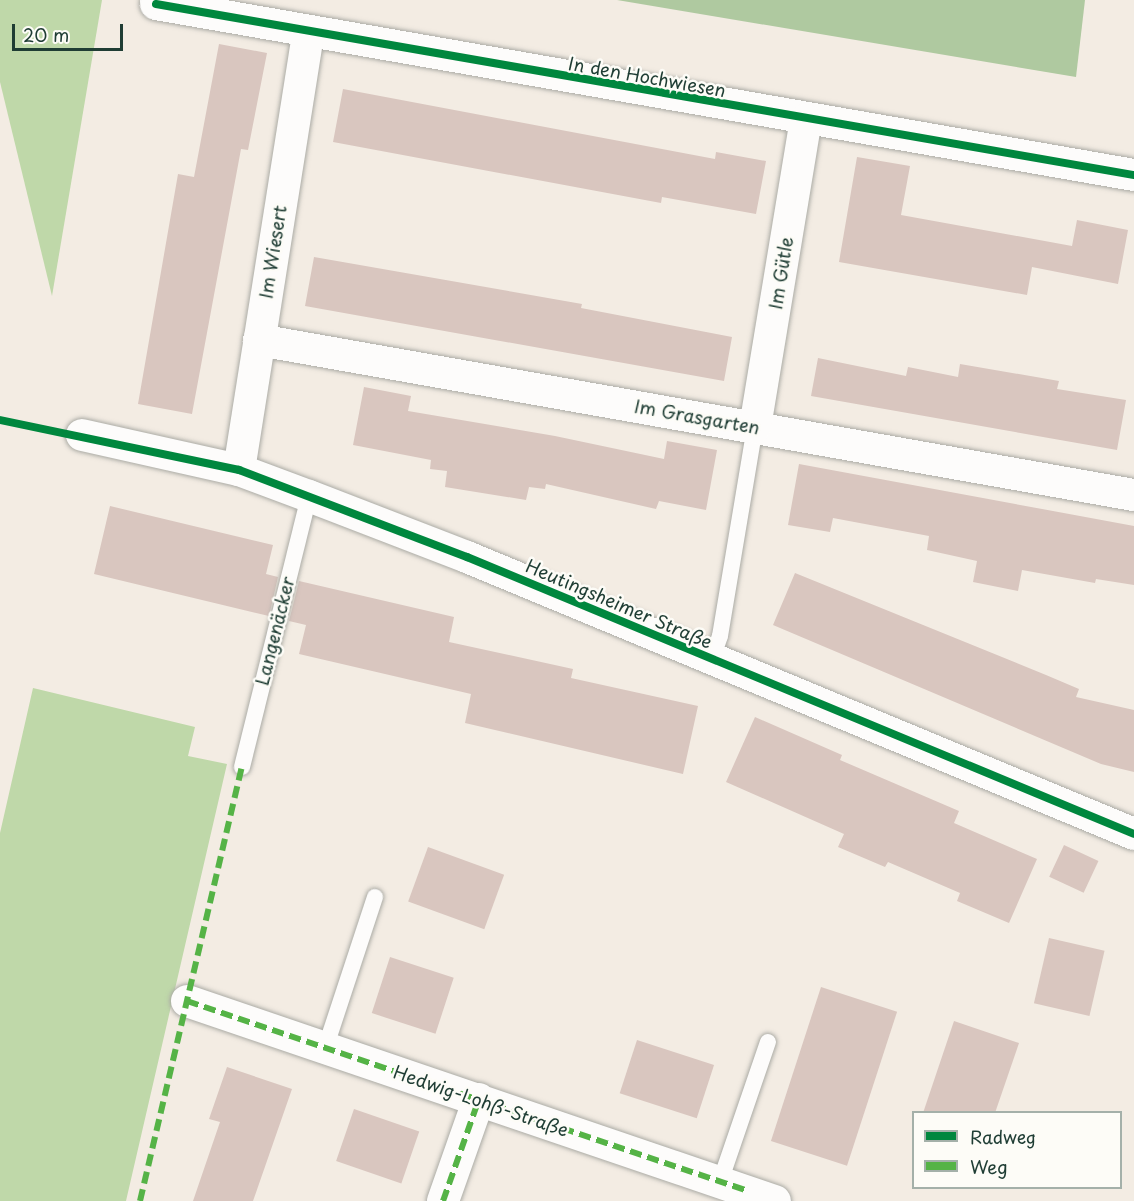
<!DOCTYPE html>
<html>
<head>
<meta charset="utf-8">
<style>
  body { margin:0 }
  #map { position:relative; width:1134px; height:1201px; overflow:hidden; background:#f3ece3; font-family:"Playpen Sans",sans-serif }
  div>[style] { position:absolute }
  .green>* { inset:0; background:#bfd8a9 }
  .forest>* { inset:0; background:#afc9a0 }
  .building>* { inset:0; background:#d9c6bf; transform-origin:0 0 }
  .roads { filter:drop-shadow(0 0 2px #ababa5) drop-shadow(0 0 2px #ababa5) }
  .service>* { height:16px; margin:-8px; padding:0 8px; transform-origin:8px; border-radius:8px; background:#fdfcfb }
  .minor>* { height:32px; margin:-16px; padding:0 16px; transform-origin:16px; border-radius:16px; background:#fdfcfb }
  .quiet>* { height:6px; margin-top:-3px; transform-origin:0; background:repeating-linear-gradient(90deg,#55b346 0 12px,transparent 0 18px) }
  .cycleway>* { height:8px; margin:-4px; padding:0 4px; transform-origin:4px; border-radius:4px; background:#00873e }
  span { translate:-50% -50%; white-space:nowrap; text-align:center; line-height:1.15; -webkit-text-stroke:5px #fdfcf7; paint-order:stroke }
  .street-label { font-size:18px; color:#1f3d34 }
  .legend { position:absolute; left:912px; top:1111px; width:210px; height:78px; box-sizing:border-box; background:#fdfcf7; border:2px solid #a4b0a9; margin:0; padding:8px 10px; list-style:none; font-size:18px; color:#1f3d34 }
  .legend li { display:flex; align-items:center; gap:12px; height:30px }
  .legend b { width:30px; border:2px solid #a4b0a9 }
  .scale { position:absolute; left:12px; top:24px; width:111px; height:27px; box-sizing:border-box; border:3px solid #1f3d34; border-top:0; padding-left:8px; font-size:18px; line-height:21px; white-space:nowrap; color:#1f3d34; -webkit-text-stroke:4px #fdfcf7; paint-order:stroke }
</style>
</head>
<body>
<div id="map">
  <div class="green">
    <i style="clip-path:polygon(0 0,102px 0,52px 296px,0 82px)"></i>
    <i style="clip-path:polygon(33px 688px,195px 727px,188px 756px,227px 764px,126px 1201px,0 1201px,0 833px)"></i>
  </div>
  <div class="forest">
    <i style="clip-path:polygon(617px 0,1085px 0,1076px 77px)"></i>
  </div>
  <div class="building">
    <i style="clip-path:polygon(219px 44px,267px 53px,248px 150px,241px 149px,192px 414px,138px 404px,178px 174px,194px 177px)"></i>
    <i style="clip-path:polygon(343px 89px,715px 159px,716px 152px,766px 161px,756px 214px,662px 197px,661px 203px,333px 142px)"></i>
    <i style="clip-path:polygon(857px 157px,910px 166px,901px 215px,1072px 246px,1077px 220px,1128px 230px,1118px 284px,1032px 267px,1027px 295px,839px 262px)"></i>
    <i style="clip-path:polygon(314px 257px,582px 304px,581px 308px,732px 337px,724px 381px,305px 306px)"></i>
    <i style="clip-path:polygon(818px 358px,906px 376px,908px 367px,958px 377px,960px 364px,1059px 381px,1057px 389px,1126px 400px,1117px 450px,811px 396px)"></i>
    <i style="clip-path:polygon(364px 387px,411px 396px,408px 411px,555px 436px,664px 459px,667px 441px,717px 450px,706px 510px,659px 501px,656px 509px,546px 484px,545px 489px,529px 487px,526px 500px,445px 487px,447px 471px,430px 469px,431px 460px,353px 445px)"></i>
    <i style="clip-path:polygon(799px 464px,1134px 526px,1134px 585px,1096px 579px,1095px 583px,1022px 570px,1018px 591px,973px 582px,977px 561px,927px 550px,929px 536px,833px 518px,830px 532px,788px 525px)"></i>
    <i style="clip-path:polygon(110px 506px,273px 545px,266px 574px,278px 577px,269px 616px,94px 574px)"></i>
    <i style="clip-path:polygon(795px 573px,1046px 675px,1079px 689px,1076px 697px,1134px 710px,1134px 772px,1101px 764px,773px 625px)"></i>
    <i style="clip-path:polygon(299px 581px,454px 617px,449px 642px,573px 669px,571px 678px,698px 706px,683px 774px,465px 723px,471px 694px,299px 654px,306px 625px,289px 621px)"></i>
    <i style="clip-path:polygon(755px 717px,842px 755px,840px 760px,959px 811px,954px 823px,1037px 859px,1009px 923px,957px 901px,960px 893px,888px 862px,885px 867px,838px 847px,844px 834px,726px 782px)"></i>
    <i style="left:1064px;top:845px;width:38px;height:35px;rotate:25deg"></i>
    <i style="left:428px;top:847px;width:81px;height:58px;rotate:20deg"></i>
    <i style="left:1049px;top:938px;width:57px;height:67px;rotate:13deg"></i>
    <i style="left:390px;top:957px;width:67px;height:59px;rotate:18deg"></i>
    <i style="left:821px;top:987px;width:80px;height:162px;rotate:18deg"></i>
    <i style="clip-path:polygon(954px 1021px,1019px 1043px,995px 1113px,923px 1113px)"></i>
    <i style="left:637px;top:1040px;width:81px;height:56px;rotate:18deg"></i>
    <i style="clip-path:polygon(227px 1067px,292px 1089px,253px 1201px,193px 1201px,220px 1122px,209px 1119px)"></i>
    <i style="left:354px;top:1109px;width:69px;height:55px;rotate:19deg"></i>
  </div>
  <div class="roads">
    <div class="service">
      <i style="left:712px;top:659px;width:24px;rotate:-71deg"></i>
      <i style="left:720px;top:636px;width:212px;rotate:-80.5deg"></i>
      <i style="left:242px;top:767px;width:279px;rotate:-76.1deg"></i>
      <i style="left:325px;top:1049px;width:160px;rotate:-71.8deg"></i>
      <i style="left:720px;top:1182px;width:148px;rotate:-71.1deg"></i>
    </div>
    <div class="minor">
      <i style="left:156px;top:4px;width:993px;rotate:9.92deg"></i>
      <i style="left:259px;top:340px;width:889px;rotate:10.05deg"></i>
      <i style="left:755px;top:427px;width:311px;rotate:-80.6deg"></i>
      <i style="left:82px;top:435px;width:161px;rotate:12.6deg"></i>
      <i style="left:239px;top:470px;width:75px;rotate:20.4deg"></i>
      <i style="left:309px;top:496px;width:169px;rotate:21.1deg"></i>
      <i style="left:467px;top:557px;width:722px;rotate:22.55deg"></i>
      <i style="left:239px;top:470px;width:442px;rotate:-81deg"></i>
      <i style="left:187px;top:1001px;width:621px;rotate:18.79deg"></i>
      <i style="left:443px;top:1201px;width:108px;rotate:-70.6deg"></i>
    </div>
  </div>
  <div class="quiet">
    <i style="left:187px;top:1001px;width:589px;rotate:18.71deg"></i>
    <i style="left:140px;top:1201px;width:446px;rotate:-76.8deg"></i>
    <i style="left:443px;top:1201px;width:108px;rotate:-70.6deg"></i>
  </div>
  <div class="cycleway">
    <i style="left:156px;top:4px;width:993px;rotate:9.92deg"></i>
    <i style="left:0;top:420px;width:244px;rotate:11.8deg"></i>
    <i style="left:239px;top:470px;width:244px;rotate:20.9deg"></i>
    <i style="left:467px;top:557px;width:722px;rotate:22.55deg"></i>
  </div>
  <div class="street-label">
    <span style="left:647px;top:77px;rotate:10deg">In den Hochwiesen</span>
    <span style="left:273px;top:252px;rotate:-81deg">Im Wiesert</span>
    <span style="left:781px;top:273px;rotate:-81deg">Im Gütle</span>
    <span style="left:697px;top:417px;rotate:10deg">Im Grasgarten</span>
    <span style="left:619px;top:604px;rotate:23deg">Heutingsheimer Straße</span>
    <span style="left:275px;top:631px;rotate:-76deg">Langenäcker</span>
    <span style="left:481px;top:1101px;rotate:19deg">Hedwig-Lohß-Straße</span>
  </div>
  <ul class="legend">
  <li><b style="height:8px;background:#00873e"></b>Radweg</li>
  <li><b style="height:8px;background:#55b346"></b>Weg</li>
  </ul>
  <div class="scale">20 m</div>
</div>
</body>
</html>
